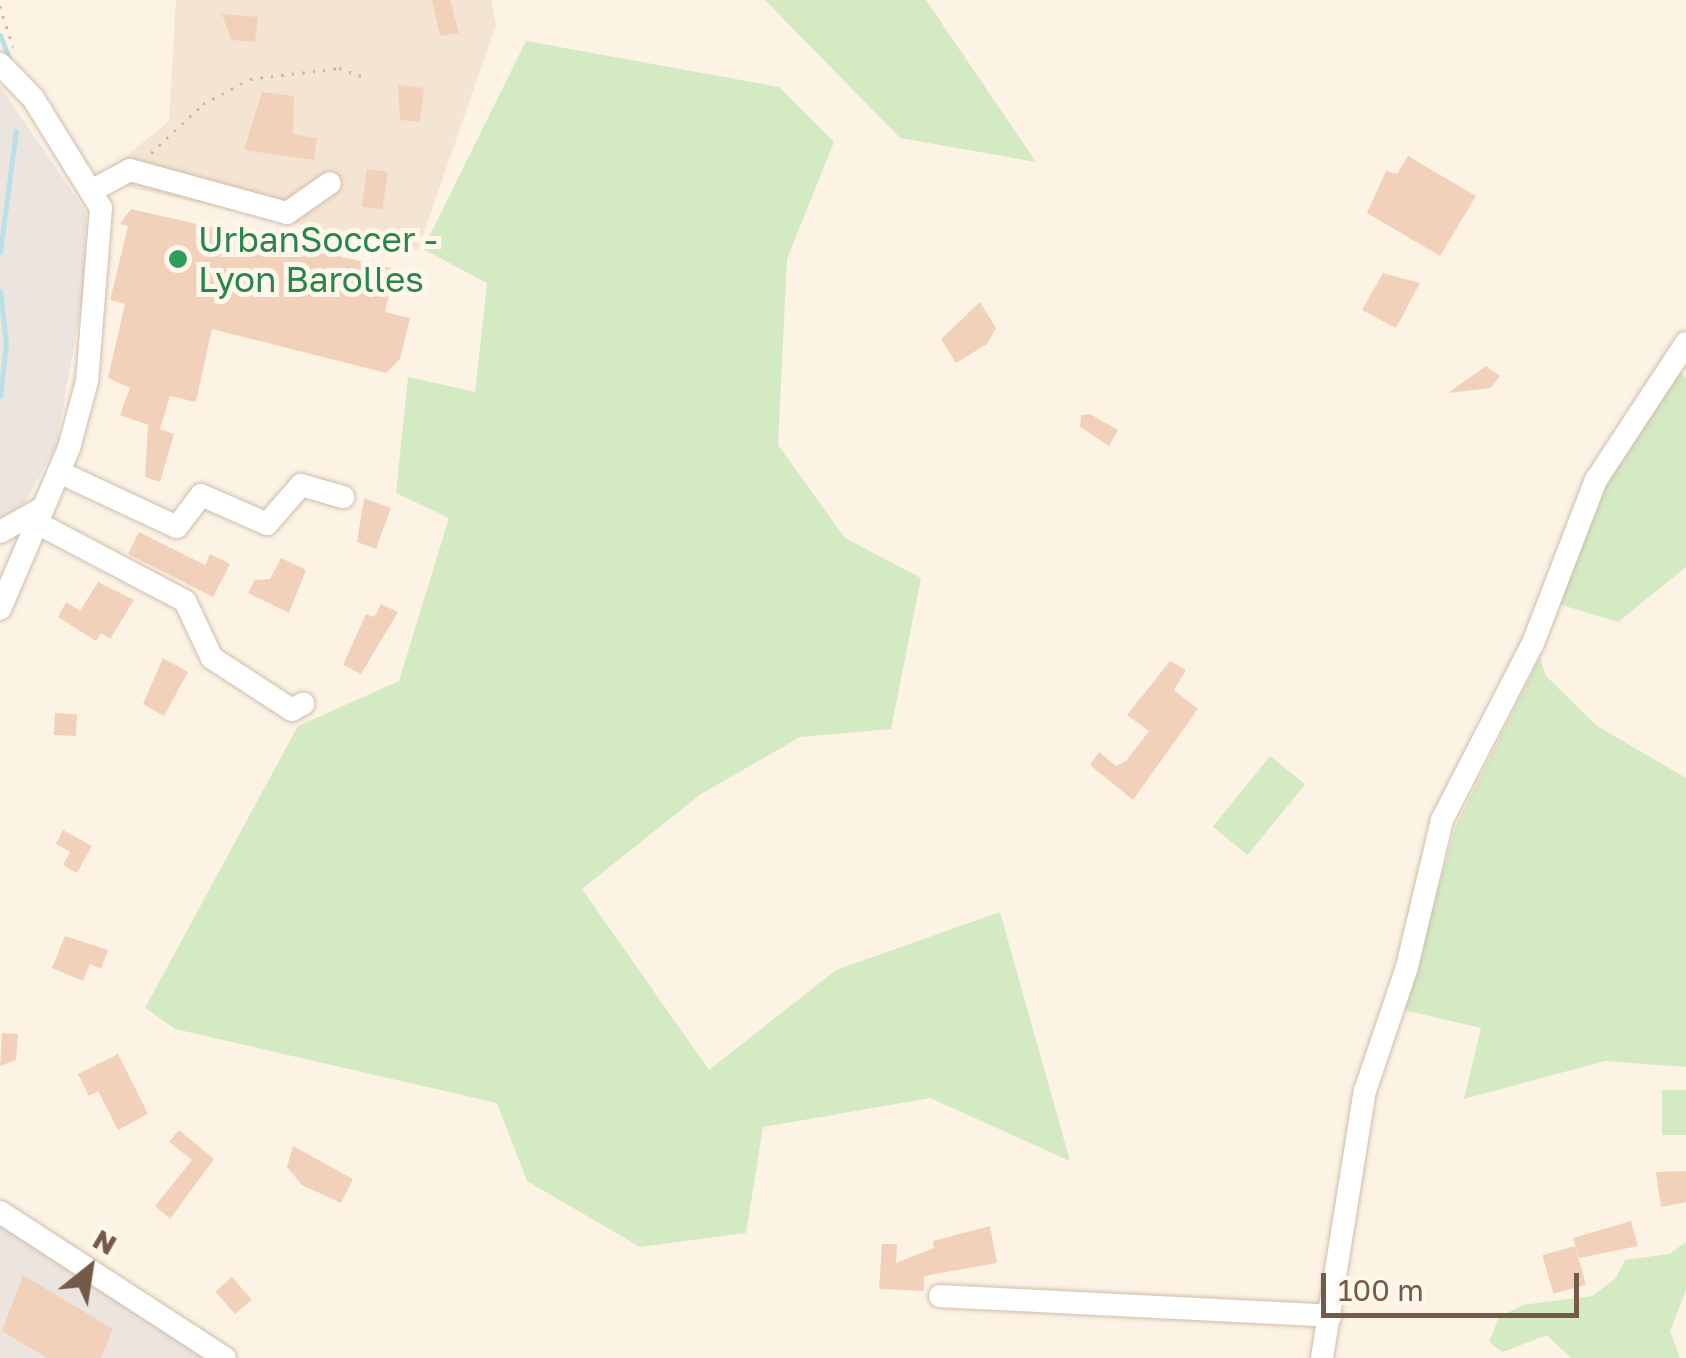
<!DOCTYPE html>
<html>
<head>
<meta charset="utf-8">
<style>
  body { margin:0 }
  #map { position:relative; width:1686px; height:1358px; overflow:hidden; background:#fcf3e4; font-family:"Golos Text",sans-serif }
  div>[style] { position:absolute }
  .residential>* { inset:0; background:#f4e5d2 }
  .industrial>* { inset:0; background:#ece5df }
  .green>* { inset:0; background:#d3eac2; transform-origin:0 0 }
  .stream>* { height:5px; margin:-2.5px; padding:0 2.5px; transform-origin:2.5px; border-radius:2.5px; background:#b8e0e6 }
  .building>* { inset:0; background:#f2d1bb; transform-origin:0 0 }
  .path>* { height:2.5px; margin-top:-1.25px; transform-origin:0; background:repeating-linear-gradient(90deg,#d7b49f 0 2.5px,transparent 0 10.5px) }
  .roads { filter:drop-shadow(0 0 2px #d0bdad) drop-shadow(0 0 2px #d0bdad) }
  .minor>* { height:22px; margin:-11px; padding:0 11px; transform-origin:11px; border-radius:11px; background:#fff }
  .dots>* { width:28px; height:28px; translate:-50% -50%; box-sizing:border-box; border:5px solid #fff7eb; border-radius:50% }
  span { translate:-50% -50%; white-space:nowrap; text-align:center; line-height:1.15; -webkit-text-stroke:10px #fff7eb; paint-order:stroke }
  .leisure-label { font-size:35px; color:#27864d }
  .left { translate:0 -50%; text-align:left }
  .north { position:absolute; left:40px; top:1218px; width:100px; height:100px; -webkit-text-stroke:8px #fff7eb; paint-order:stroke; rotate:30deg; font-size:28px; font-weight:700; line-height:40px; text-align:center; color:#755949 }
  .north::after { content:''; display:block; margin:auto; width:35px; height:45px; background:#755949; clip-path:polygon(50% 0,100% 100%,50% 72%,0 100%) }
  .scale { position:absolute; left:1321px; top:1273px; width:258px; height:45px; box-sizing:border-box; border:5px solid #755949; border-top:0; padding-left:12px; font-size:30px; line-height:35px; white-space:nowrap; color:#755949; -webkit-text-stroke:8px #fff7eb; paint-order:stroke }
</style>
</head>
<body>
<div id="map">
  <div class="residential">
    <i style="clip-path:polygon(176px 0,491px 0,496px 25px,418px 250px,118px 185px,118px 163px,169px 121px)"></i>
  </div>
  <div class="industrial">
    <i style="clip-path:polygon(0 86px,86px 212px,84px 291px,56px 447px,24px 504px,0 518px)"></i>
    <i style="clip-path:polygon(0 1219px,219px 1358px,0 1358px)"></i>
  </div>
  <div class="green">
    <i style="clip-path:polygon(765px 0,926px 0,1036px 162px,900px 138px)"></i>
    <i style="clip-path:polygon(526px 41px,779px 87px,834px 142px,787px 259px,778px 445px,845px 538px,921px 578px,891px 729px,800px 737px,701px 794px,582px 889px,709px 1070px,836px 970px,1000px 912px,1070px 1161px,930px 1098px,763px 1127px,746px 1233px,640px 1247px,527px 1181px,497px 1103px,175px 1029px,145px 1008px,298px 726px,399px 681px,449px 518px,396px 493px,408px 377px,475px 392px,487px 283px,423px 249px)"></i>
    <i style="clip-path:polygon(1676px 368px,1686px 378px,1686px 567px,1618px 622px,1552px 602px,1596px 480px)"></i>
    <i style="clip-path:polygon(1540px 657px,1546px 676px,1597px 726px,1686px 778px,1686px 1067px,1605px 1061px,1464px 1099px,1481px 1028px,1404px 1010px,1456px 825px)"></i>
    <i style="left:1270px;top:756px;width:45px;height:91px;rotate:39deg"></i>
    <i style="left:1662px;top:1090px;width:24px;height:45px"></i>
    <i style="clip-path:polygon(1686px 1242px,1686px 1290px,1670px 1331px,1680px 1358px,1571px 1358px,1547px 1335px,1503px 1352px,1489px 1342px,1499px 1317px,1523px 1305px,1592px 1296px,1616px 1278px,1625px 1260px,1669px 1254px)"></i>
  </div>
  <div class="stream">
    <i style="left:0;top:35px;width:28px;rotate:69deg"></i>
    <i style="left:0;top:252px;width:122px;rotate:-82.5deg"></i>
    <i style="left:0;top:291px;width:53px;rotate:83.5deg"></i>
    <i style="left:6px;top:344px;width:52px;rotate:96.6deg"></i>
  </div>
  <div class="building">
    <i style="clip-path:polygon(432px 0,450px 0,459px 33px,440px 36px)"></i>
    <i style="clip-path:polygon(222px 14px,258px 17px,255px 42px,231px 40px)"></i>
    <i style="clip-path:polygon(398px 85px,424px 88px,420px 122px,400px 120px)"></i>
    <i style="clip-path:polygon(262px 92px,294px 96px,293px 134px,317px 138px,314px 160px,244px 150px)"></i>
    <i style="clip-path:polygon(1408px 156px,1476px 196px,1440px 256px,1367px 213px,1386px 171px,1397px 174px)"></i>
    <i style="left:367px;top:169px;width:21px;height:38px;rotate:8deg"></i>
    <i style="clip-path:polygon(131px 209px,395px 269px,385px 312px,410px 318px,400px 359px,386px 373px,212px 329px,196px 402px,170px 396px,160px 429px,174px 434px,160px 482px,145px 477px,148px 425px,120px 415px,130px 388px,108px 378px,125px 304px,110px 300px,128px 226px,120px 224px)"></i>
    <i style="clip-path:polygon(1383px 273px,1420px 283px,1396px 328px,1362px 310px)"></i>
    <i style="clip-path:polygon(980px 302px,996px 328px,987px 344px,956px 363px,941px 339px)"></i>
    <i style="clip-path:polygon(1486px 366px,1500px 376px,1491px 388px,1448px 393px)"></i>
    <i style="clip-path:polygon(1090px 414px,1118px 430px,1109px 446px,1080px 427px,1081px 415px)"></i>
    <i style="clip-path:polygon(364px 498px,391px 508px,376px 549px,357px 542px)"></i>
    <i style="clip-path:polygon(139px 532px,205px 565px,210px 554px,230px 564px,213px 597px,128px 554px)"></i>
    <i style="clip-path:polygon(281px 558px,306px 570px,289px 613px,248px 593px,255px 580px,270px 579px)"></i>
    <i style="clip-path:polygon(98px 582px,134px 600px,110px 639px,101px 633px,96px 641px,58px 617px,66px 602px,80px 611px)"></i>
    <i style="clip-path:polygon(381px 604px,398px 612px,361px 674px,343px 665px,366px 614px,374px 617px)"></i>
    <i style="clip-path:polygon(163px 658px,188px 672px,164px 716px,143px 704px)"></i>
    <i style="clip-path:polygon(1170px 661px,1186px 670px,1174px 690px,1198px 709px,1133px 800px,1090px 765px,1099px 752px,1116px 766px,1126px 761px,1149px 731px,1127px 715px)"></i>
    <i style="left:55px;top:713px;width:22px;height:22px;rotate:3deg"></i>
    <i style="clip-path:polygon(63px 830px,92px 846px,77px 873px,63px 865px,70px 852px,56px 844px)"></i>
    <i style="clip-path:polygon(65px 936px,108px 950px,101px 969px,90px 964px,83px 981px,52px 968px)"></i>
    <i style="clip-path:polygon(2px 1033px,18px 1034px,16px 1060px,0 1066px)"></i>
    <i style="clip-path:polygon(118px 1054px,148px 1114px,118px 1130px,98px 1091px,89px 1096px,78px 1074px)"></i>
    <i style="clip-path:polygon(179px 1130px,214px 1159px,170px 1219px,155px 1206px,192px 1160px,169px 1142px)"></i>
    <i style="clip-path:polygon(293px 1146px,353px 1179px,341px 1203px,302px 1185px,287px 1167px)"></i>
    <i style="clip-path:polygon(1686px 1171px,1686px 1202px,1661px 1207px,1656px 1172px)"></i>
    <i style="clip-path:polygon(1631px 1221px,1638px 1246px,1579px 1258px,1573px 1238px)"></i>
    <i style="clip-path:polygon(990px 1226px,997px 1263px,924px 1276px,924px 1291px,879px 1289px,882px 1244px,897px 1244px,896px 1263px,934px 1248px,933px 1241px)"></i>
    <i style="left:1575px;top:1246px;width:40px;height:34px;rotate:74deg"></i>
    <i style="clip-path:polygon(23px 1275px,113px 1329px,101px 1358px,47px 1358px,2px 1331px)"></i>
    <i style="left:232px;top:1277px;width:30px;height:22px;rotate:49deg"></i>
  </div>
  <div class="path">
    <i style="left:0;top:6px;width:43px;rotate:72.4deg"></i>
    <i style="left:151px;top:153px;width:71px;rotate:-43.3deg"></i>
    <i style="left:203px;top:104px;width:53px;rotate:-28deg"></i>
    <i style="left:250px;top:79px;width:90px;rotate:-7deg"></i>
    <i style="left:339px;top:68px;width:27px;rotate:20deg"></i>
  </div>
  <div class="roads">
    <div class="minor">
      <i style="left:0;top:64px;width:47px;rotate:45.9deg"></i>
      <i style="left:33px;top:98px;width:129px;rotate:58.3deg"></i>
      <i style="left:101px;top:208px;width:174px;rotate:94.6deg"></i>
      <i style="left:87px;top:381px;width:69px;rotate:105deg"></i>
      <i style="left:69px;top:448px;width:175px;rotate:113.2deg"></i>
      <i style="left:91px;top:191px;width:44px;rotate:-28.3deg"></i>
      <i style="left:130px;top:170px;width:163px;rotate:15.3deg"></i>
      <i style="left:287px;top:213px;width:52px;rotate:-34.9deg"></i>
      <i style="left:59px;top:472px;width:130px;rotate:25deg"></i>
      <i style="left:177px;top:527px;width:40px;rotate:-53deg"></i>
      <i style="left:201px;top:495px;width:72px;rotate:23.7deg"></i>
      <i style="left:267px;top:524px;width:52px;rotate:-48.9deg"></i>
      <i style="left:301px;top:485px;width:44px;rotate:15.9deg"></i>
      <i style="left:37px;top:523px;width:167px;rotate:27.8deg"></i>
      <i style="left:185px;top:601px;width:63px;rotate:64.7deg"></i>
      <i style="left:212px;top:658px;width:95px;rotate:33deg"></i>
      <i style="left:292px;top:710px;width:13px;rotate:-29deg"></i>
      <i style="left:0;top:532px;width:49px;rotate:-29.2deg"></i>
      <i style="left:0;top:1212px;width:268px;rotate:33deg"></i>
      <i style="left:940px;top:1296px;width:391px;rotate:2.9deg"></i>
      <i style="left:1322px;top:1358px;width:270px;rotate:-80.9deg"></i>
      <i style="left:1365px;top:1091px;width:131px;rotate:-71.3deg"></i>
      <i style="left:1407px;top:967px;width:151px;rotate:-76.6deg"></i>
      <i style="left:1442px;top:820px;width:199px;rotate:-62.8deg"></i>
      <i style="left:1533px;top:643px;width:175px;rotate:-68.9deg"></i>
      <i style="left:1596px;top:480px;width:164px;rotate:-56.7deg"></i>
    </div>
  </div>
  <div class="dots">
    <i style="left:178px;top:259px;background:#2e9e5b"></i>
  </div>
  <div class="leisure-label">
    <span class="left" style="left:198px;top:259px">UrbanSoccer -<br>Lyon Barolles</span>
  </div>
  <div class="north">N</div>
  <div class="scale">100 m</div>
</div>
</body>
</html>
